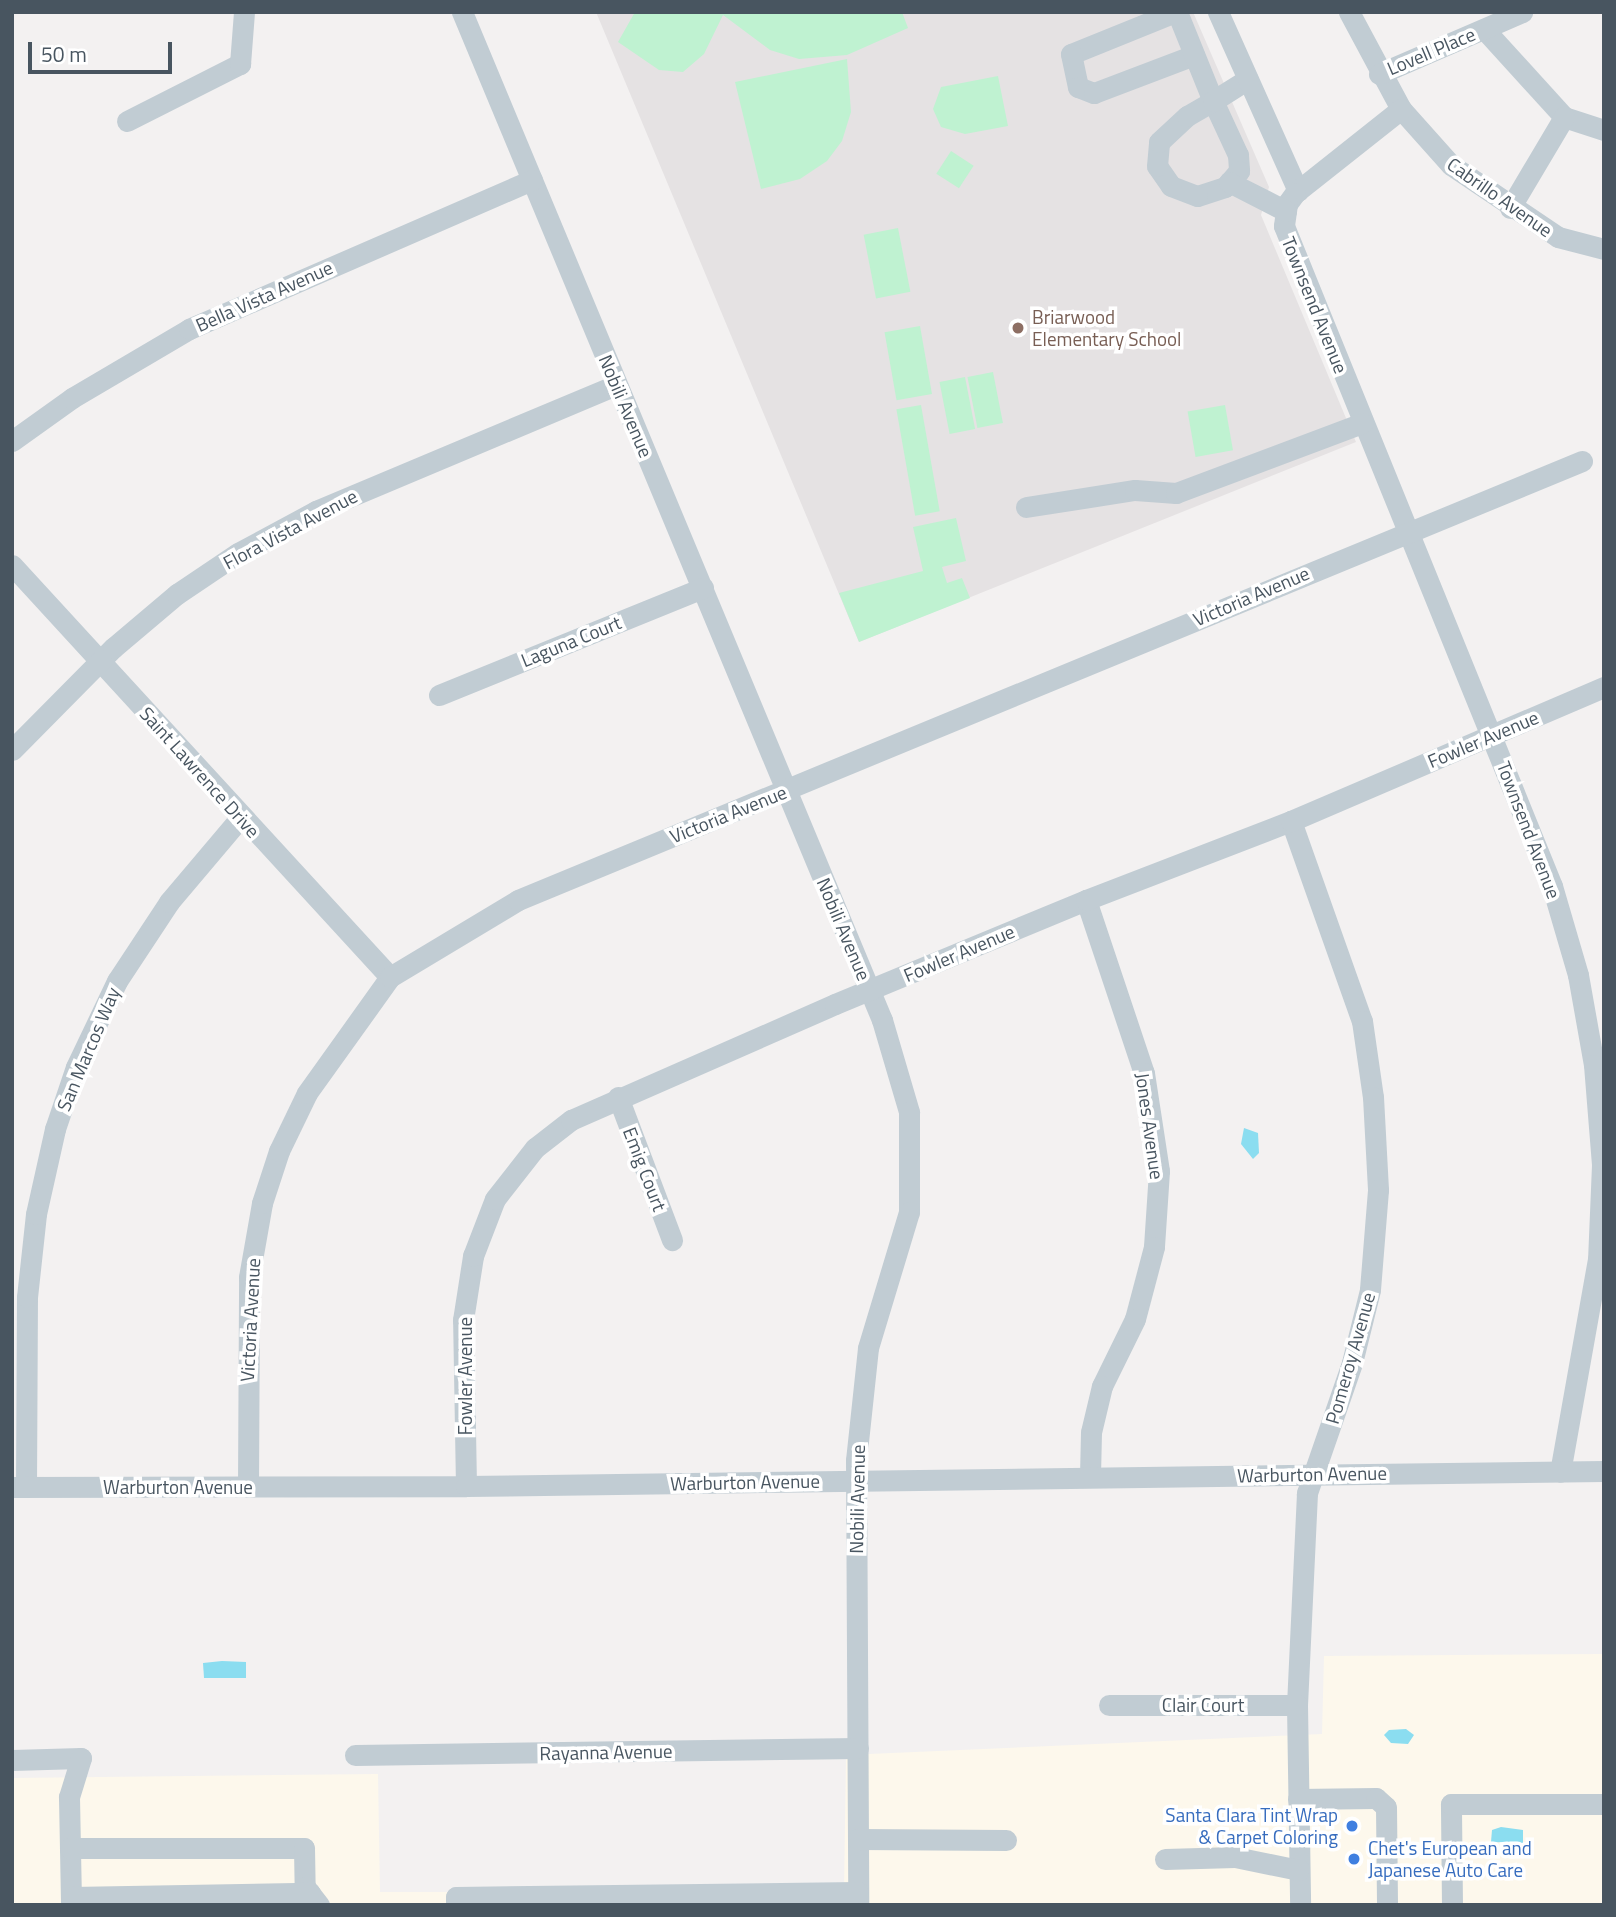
<!DOCTYPE html>
<html>
<head>
<meta charset="utf-8">
<style>
  body { margin:0 }
  #map { position:relative; width:1616px; height:1917px; overflow:hidden; background:#f3f1f1; font-family:"Titillium Web",sans-serif }
  div>[style] { position:absolute }
  .commercial>* { inset:0; background:#fdf8ec }
  .education>* { inset:0; background:#e5e2e3 }
  .green>* { inset:0; background:#bff2d1; transform-origin:0 0 }
  .water>* { inset:0; background:#8bddf0 }
  .minor>* { height:21px; margin:-10.5px; padding:0 10.5px; transform-origin:10.5px; border-radius:10.5px; background:#c1ccd3 }
  .dots>* { width:19px; height:19px; translate:-50% -50%; box-sizing:border-box; border:4px solid #fff; border-radius:50% }
  span { translate:-50% -50%; white-space:nowrap; text-align:center; line-height:1.15; -webkit-text-stroke:7px #fff; paint-order:stroke }
  .street-label { font-size:19px; color:#485560 }
  .education-label { font-size:19px; color:#785e54 }
  .left { translate:0 -50%; text-align:left }
  .shop-label { font-size:19px; color:#366cbe }
  .right { translate:-100% -50%; text-align:right }
  .frame { position:absolute; inset:0; border:14px solid #485560; pointer-events:none }
  .scale { position:absolute; left:28px; top:42px; width:144px; height:32px; box-sizing:border-box; border:4px solid #485560; border-top:0; padding-left:9px; font-size:21px; line-height:24px; white-space:nowrap; color:#485560; -webkit-text-stroke:5px #fff; paint-order:stroke }
</style>
</head>
<body>
<div id="map">
  <div class="commercial">
    <i style="clip-path:polygon(1604px 1654px,1604px 1905px,12px 1905px,12px 1778px,378px 1774px,380px 1892px,844px 1892px,846px 1755px,1322px 1734px,1324px 1656px)"></i>
  </div>
  <div class="education">
    <i style="clip-path:polygon(596px 12px,1193px 12px,1269px 187px,1261px 215px,1356px 442px,859px 642px)"></i>
  </div>
  <div class="green">
    <i style="clip-path:polygon(635px 12px,902px 12px,908px 28px,847px 55px,799px 59px,770px 50px,723px 15px,704px 54px,683px 72px,659px 70px,618px 42px)"></i>
    <i style="clip-path:polygon(847px 59px,851px 112px,842px 141px,827px 161px,800px 179px,761px 189px,735px 82px)"></i>
    <i style="clip-path:polygon(998px 76px,1008px 126px,965px 134px,941px 127px,933px 109px,941px 87px)"></i>
    <i style="left:951px;top:151px;width:27px;height:27px;rotate:33deg"></i>
    <i style="left:898px;top:228px;width:65px;height:35px;rotate:79deg"></i>
    <i style="left:920px;top:326px;width:69px;height:36px;rotate:80deg"></i>
    <i style="left:993px;top:372px;width:52px;height:26px;rotate:79deg"></i>
    <i style="left:965px;top:377px;width:53px;height:26px;rotate:79deg"></i>
    <i style="left:921px;top:405px;width:108px;height:25px;rotate:80deg"></i>
    <i style="left:1225px;top:405px;width:46px;height:38px;rotate:80deg"></i>
    <i style="clip-path:polygon(956px 518px,966px 561px,942px 567px,947px 583px,962px 578px,970px 598px,859px 642px,839px 593px,923px 571px,913px 527px)"></i>
  </div>
  <div class="water">
    <i style="clip-path:polygon(1244px 1128px,1258px 1133px,1259px 1153px,1253px 1159px,1241px 1144px)"></i>
    <i style="clip-path:polygon(222px 1661px,246px 1662px,246px 1678px,204px 1678px,203px 1663px)"></i>
    <i style="clip-path:polygon(1406px 1729px,1414px 1735px,1408px 1744px,1391px 1743px,1384px 1735px,1389px 1730px)"></i>
    <i style="clip-path:polygon(1501px 1827px,1523px 1830px,1523px 1843px,1491px 1842px,1492px 1830px)"></i>
  </div>
  <div class="minor">
    <i style="left:462px;top:12px;width:1092px;rotate:67.38deg"></i>
    <i style="left:882px;top:1020px;width:96px;rotate:73.6deg"></i>
    <i style="left:909px;top:1112px;width:100px;rotate:90deg"></i>
    <i style="left:909px;top:1212px;width:142px;rotate:106.8deg"></i>
    <i style="left:868px;top:1348px;width:113px;rotate:96.1deg"></i>
    <i style="left:856px;top:1460px;width:445px;rotate:89.7deg"></i>
    <i style="left:1175px;top:12px;width:112px;rotate:158deg"></i>
    <i style="left:1071px;top:54px;width:34px;rotate:78deg"></i>
    <i style="left:1078px;top:87px;width:17px;rotate:21deg"></i>
    <i style="left:1094px;top:93px;width:107px;rotate:-20.8deg"></i>
    <i style="left:1177px;top:12px;width:96px;rotate:68deg"></i>
    <i style="left:1213px;top:101px;width:60px;rotate:65.2deg"></i>
    <i style="left:1238px;top:155px;width:16px;rotate:86deg"></i>
    <i style="left:1239px;top:171px;width:21px;rotate:131deg"></i>
    <i style="left:1225px;top:187px;width:29px;rotate:162deg"></i>
    <i style="left:1197px;top:196px;width:28px;rotate:-159deg"></i>
    <i style="left:1171px;top:186px;width:24px;rotate:-125deg"></i>
    <i style="left:1157px;top:166px;width:24px;rotate:-85deg"></i>
    <i style="left:1159px;top:142px;width:38px;rotate:-43deg"></i>
    <i style="left:1187px;top:116px;width:30px;rotate:-30deg"></i>
    <i style="left:1213px;top:101px;width:41px;rotate:-32.2deg"></i>
    <i style="left:1218px;top:12px;width:196px;rotate:65.9deg"></i>
    <i style="left:1349px;top:12px;width:110px;rotate:61.8deg"></i>
    <i style="left:1401px;top:109px;width:75px;rotate:48.2deg"></i>
    <i style="left:1451px;top:165px;width:129px;rotate:33.9deg"></i>
    <i style="left:1558px;top:237px;width:48px;rotate:14.6deg"></i>
    <i style="left:1484px;top:29px;width:119px;rotate:47.7deg"></i>
    <i style="left:1564px;top:117px;width:42px;rotate:18deg"></i>
    <i style="left:1379px;top:74px;width:156px;rotate:-23.4deg"></i>
    <i style="left:1401px;top:109px;width:135px;rotate:141.6deg"></i>
    <i style="left:1295px;top:193px;width:14px;rotate:126deg"></i>
    <i style="left:1287px;top:204px;width:22px;rotate:98deg"></i>
    <i style="left:1284px;top:226px;width:712px;rotate:67.9deg"></i>
    <i style="left:1552px;top:886px;width:93px;rotate:73.7deg"></i>
    <i style="left:1578px;top:975px;width:91px;rotate:79.9deg"></i>
    <i style="left:1594px;top:1065px;width:100px;rotate:85.4deg"></i>
    <i style="left:1602px;top:1165px;width:94px;rotate:92.4deg"></i>
    <i style="left:1598px;top:1259px;width:216px;rotate:100.1deg"></i>
    <i style="left:127px;top:121px;width:127px;rotate:-26.8deg"></i>
    <i style="left:240px;top:64px;width:52px;rotate:-85.6deg"></i>
    <i style="left:1229px;top:182px;width:64px;rotate:27deg"></i>
    <i style="left:1510px;top:208px;width:106px;rotate:-59.3deg"></i>
    <i style="left:12px;top:441px;width:74px;rotate:-35.6deg"></i>
    <i style="left:72px;top:398px;width:136px;rotate:-30.5deg"></i>
    <i style="left:189px;top:329px;width:374px;rotate:-23.5deg"></i>
    <i style="left:1026px;top:507px;width:110px;rotate:-8.9deg"></i>
    <i style="left:1135px;top:490px;width:41px;rotate:4.2deg"></i>
    <i style="left:1176px;top:493px;width:199px;rotate:-20.6deg"></i>
    <i style="left:12px;top:565px;width:559px;rotate:47.46deg"></i>
    <i style="left:439px;top:695px;width:285px;rotate:-22.1deg"></i>
    <i style="left:12px;top:750px;width:144px;rotate:-45.3deg"></i>
    <i style="left:113px;top:648px;width:84px;rotate:-40.2deg"></i>
    <i style="left:177px;top:594px;width:73px;rotate:-33.9deg"></i>
    <i style="left:238px;top:553px;width:89px;rotate:-28.3deg"></i>
    <i style="left:316px;top:511px;width:325px;rotate:-22.8deg"></i>
    <i style="left:1291px;top:821px;width:212px;rotate:70.5deg"></i>
    <i style="left:1362px;top:1021px;width:77px;rotate:81.8deg"></i>
    <i style="left:1373px;top:1097px;width:93px;rotate:86.9deg"></i>
    <i style="left:1378px;top:1190px;width:100px;rotate:94.6deg"></i>
    <i style="left:1370px;top:1290px;width:75px;rotate:103.9deg"></i>
    <i style="left:1352px;top:1363px;width:138px;rotate:109.1deg"></i>
    <i style="left:1307px;top:1493px;width:212px;rotate:92.7deg"></i>
    <i style="left:1297px;top:1705px;width:200px;rotate:89.1deg"></i>
    <i style="left:1086px;top:900px;width:182px;rotate:71.5deg"></i>
    <i style="left:1144px;top:1073px;width:99px;rotate:81.3deg"></i>
    <i style="left:1159px;top:1171px;width:76px;rotate:93.8deg"></i>
    <i style="left:1154px;top:1247px;width:74px;rotate:104.8deg"></i>
    <i style="left:1135px;top:1319px;width:75px;rotate:116.2deg"></i>
    <i style="left:1102px;top:1386px;width:47px;rotate:103.4deg"></i>
    <i style="left:1091px;top:1432px;width:44px;rotate:91.3deg"></i>
    <i style="left:618px;top:1097px;width:153px;rotate:69.3deg"></i>
    <i style="left:26px;top:1486px;width:189px;rotate:-89.7deg"></i>
    <i style="left:27px;top:1297px;width:83px;rotate:-83.8deg"></i>
    <i style="left:36px;top:1214px;width:87px;rotate:-77.4deg"></i>
    <i style="left:55px;top:1129px;width:65px;rotate:-71.3deg"></i>
    <i style="left:76px;top:1067px;width:95px;rotate:-64.5deg"></i>
    <i style="left:117px;top:981px;width:95px;rotate:-56.6deg"></i>
    <i style="left:169px;top:902px;width:110px;rotate:-49.8deg"></i>
    <i style="left:466px;top:1486px;width:166px;rotate:-91deg"></i>
    <i style="left:463px;top:1320px;width:65px;rotate:-81.1deg"></i>
    <i style="left:473px;top:1256px;width:61px;rotate:-68.9deg"></i>
    <i style="left:495px;top:1199px;width:65px;rotate:-51.9deg"></i>
    <i style="left:535px;top:1148px;width:46px;rotate:-37.9deg"></i>
    <i style="left:571px;top:1120px;width:288px;rotate:-23.7deg"></i>
    <i style="left:835px;top:1004px;width:272px;rotate:-22.5deg"></i>
    <i style="left:1086px;top:900px;width:220px;rotate:-21.1deg"></i>
    <i style="left:1291px;top:821px;width:340px;rotate:-23.2deg"></i>
    <i style="left:12px;top:1487px;width:454px;rotate:-0.1deg"></i>
    <i style="left:466px;top:1486px;width:1138px;rotate:-0.76deg"></i>
    <i style="left:248px;top:1487px;width:210px;rotate:-89.7deg"></i>
    <i style="left:249px;top:1277px;width:75px;rotate:-80deg"></i>
    <i style="left:262px;top:1203px;width:55px;rotate:-71.9deg"></i>
    <i style="left:279px;top:1151px;width:64px;rotate:-64.2deg"></i>
    <i style="left:307px;top:1093px;width:143px;rotate:-54.4deg"></i>
    <i style="left:390px;top:977px;width:149px;rotate:-31deg"></i>
    <i style="left:518px;top:900px;width:1151px;rotate:-22.42deg"></i>
    <i style="left:1109px;top:1705px;width:188px"></i>
    <i style="left:355px;top:1755px;width:503px;rotate:-0.8deg"></i>
    <i style="left:12px;top:1760px;width:69px;rotate:-1.7deg"></i>
    <i style="left:81px;top:1758px;width:41px;rotate:107.1deg"></i>
    <i style="left:69px;top:1797px;width:108px;rotate:88.9deg"></i>
    <i style="left:1298px;top:1799px;width:78px;rotate:-0.7deg"></i>
    <i style="left:1376px;top:1798px;width:13px;rotate:42deg"></i>
    <i style="left:1386px;top:1807px;width:98px;rotate:89.4deg"></i>
    <i style="left:858px;top:1839px;width:148px;rotate:0.4deg"></i>
    <i style="left:70px;top:1848px;width:234px"></i>
    <i style="left:304px;top:1848px;width:39px;rotate:89deg"></i>
    <i style="left:305px;top:1887px;width:23px;rotate:52deg"></i>
    <i style="left:1165px;top:1859px;width:70px;rotate:-1.6deg"></i>
    <i style="left:1235px;top:1857px;width:65px;rotate:11.5deg"></i>
    <i style="left:71px;top:1897px;width:239px;rotate:-1deg"></i>
    <i style="left:456px;top:1905px;width:8px;rotate:-90deg"></i>
    <i style="left:456px;top:1897px;width:402px;rotate:-0.7deg"></i>
    <i style="left:1452px;top:1905px;width:101px;rotate:-90.6deg"></i>
    <i style="left:1451px;top:1804px;width:153px"></i>
  </div>
  <div class="dots">
    <i style="left:1018px;top:328px;background:#8d6e63"></i>
    <i style="left:1352px;top:1826px;background:#3f7fe0"></i>
    <i style="left:1354px;top:1859px;background:#3f7fe0"></i>
  </div>
  <div class="street-label">
    <span style="left:1431px;top:51px;rotate:-23deg">Lovell Place</span>
    <span style="left:1500px;top:197px;rotate:35deg">Cabrillo Avenue</span>
    <span style="left:264px;top:296px;rotate:-24deg">Bella Vista Avenue</span>
    <span style="left:1315px;top:305px;rotate:68deg">Townsend Avenue</span>
    <span style="left:626px;top:406px;rotate:67deg">Nobili Avenue</span>
    <span style="left:290px;top:529px;rotate:-28deg">Flora Vista Avenue</span>
    <span style="left:1251px;top:596px;rotate:-23deg">Victoria Avenue</span>
    <span style="left:571px;top:641px;rotate:-22deg">Laguna Court</span>
    <span style="left:1483px;top:739px;rotate:-23deg">Fowler Avenue</span>
    <span style="left:200px;top:772px;rotate:48deg">Saint Lawrence Drive</span>
    <span style="left:728px;top:814px;rotate:-22deg">Victoria Avenue</span>
    <span style="left:1529px;top:830px;rotate:69deg">Townsend Avenue</span>
    <span style="left:844px;top:929px;rotate:67deg">Nobili Avenue</span>
    <span style="left:959px;top:953px;rotate:-23deg">Fowler Avenue</span>
    <span style="left:88px;top:1049px;rotate:-67deg">San Marcos Way</span>
    <span style="left:1150px;top:1126px;rotate:82deg">Jones Avenue</span>
    <span style="left:645px;top:1169px;rotate:69deg">Emig Court</span>
    <span style="left:250px;top:1320px;rotate:-87deg">Victoria Avenue</span>
    <span style="left:1350px;top:1358px;rotate:-74deg">Pomeroy Avenue</span>
    <span style="left:465px;top:1376px;rotate:-90deg">Fowler Avenue</span>
    <span style="left:1312px;top:1474px;rotate:-1deg">Warburton Avenue</span>
    <span style="left:745px;top:1482px;rotate:-1deg">Warburton Avenue</span>
    <span style="left:178px;top:1487px">Warburton Avenue</span>
    <span style="left:857px;top:1499px;rotate:-89deg">Nobili Avenue</span>
    <span style="left:1203px;top:1705px">Clair Court</span>
    <span style="left:606px;top:1752px;rotate:-1deg">Rayanna Avenue</span>
  </div>
  <div class="education-label">
    <span class="left" style="left:1032px;top:328px">Briarwood<br>Elementary School</span>
  </div>
  <div class="shop-label">
    <span class="right" style="left:1338px;top:1826px">Santa Clara Tint Wrap<br>&amp; Carpet Coloring</span>
    <span class="left" style="left:1368px;top:1859px">Chet's European and<br>Japanese Auto Care</span>
  </div>
  <div class="frame"></div>
  <div class="scale">50 m</div>
</div>
</body>
</html>
